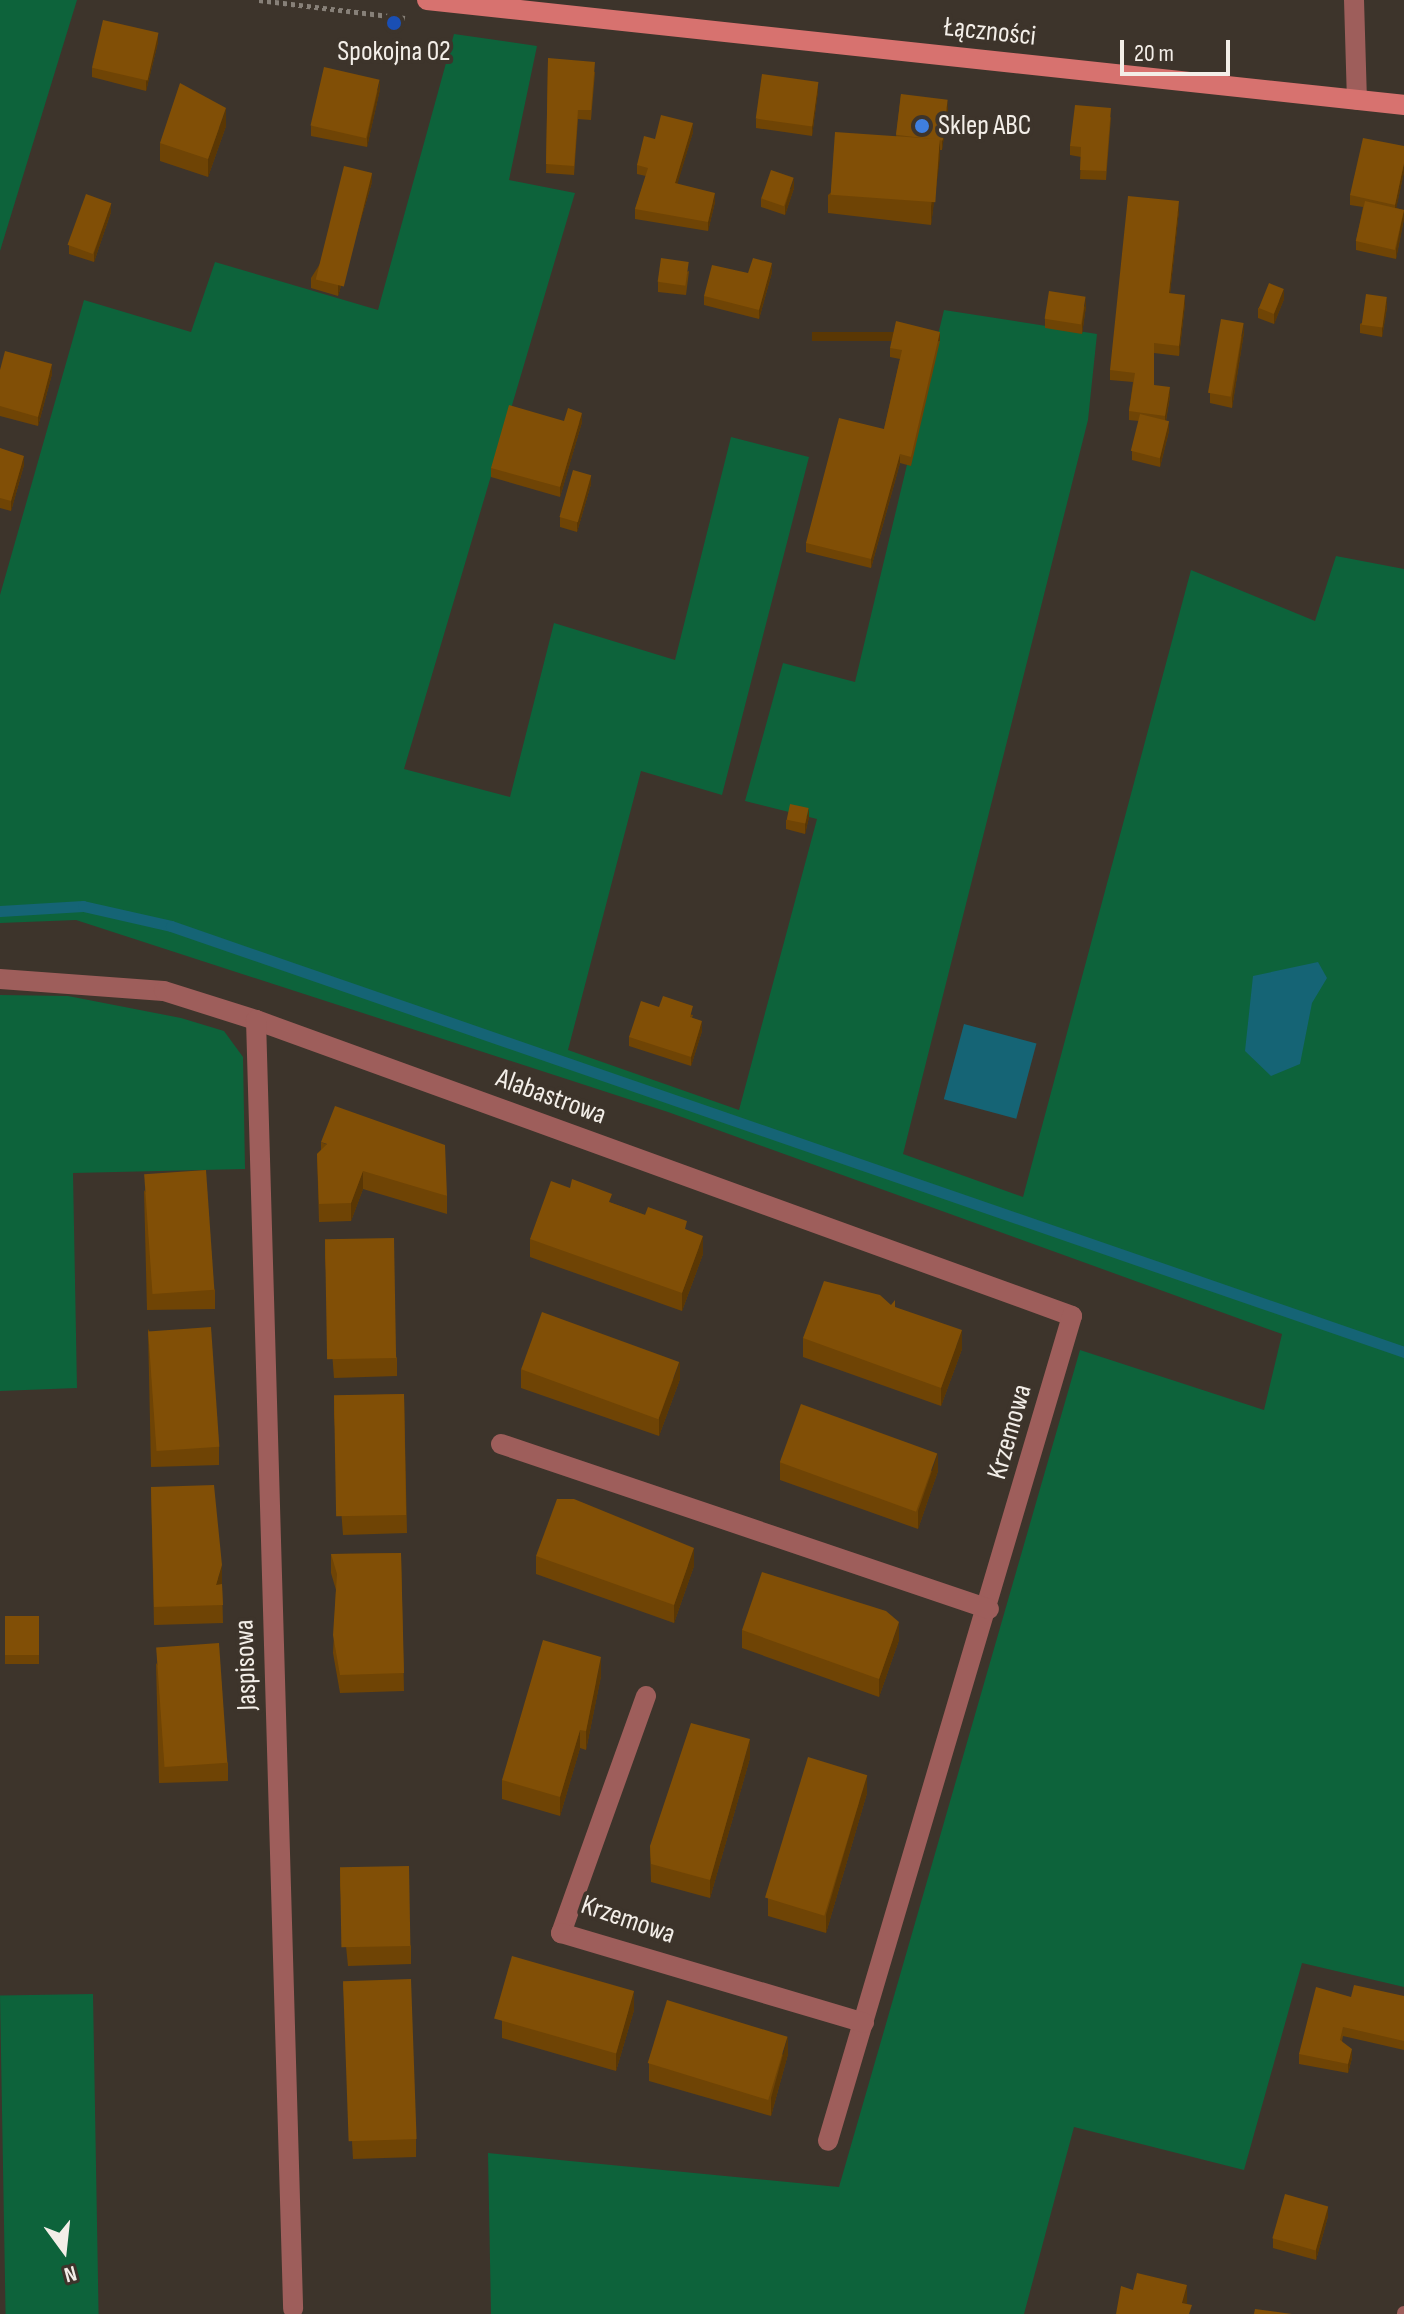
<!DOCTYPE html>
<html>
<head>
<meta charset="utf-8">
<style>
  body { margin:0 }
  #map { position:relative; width:1404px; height:2314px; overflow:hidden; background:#3d342b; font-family:"Sofia Sans Condensed",sans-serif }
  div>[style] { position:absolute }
  .green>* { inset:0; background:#0d633b; transform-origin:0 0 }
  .water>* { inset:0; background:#156475; transform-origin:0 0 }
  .stream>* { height:11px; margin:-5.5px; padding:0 5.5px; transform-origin:5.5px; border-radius:5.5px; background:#156475 }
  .path>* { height:5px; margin-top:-2.5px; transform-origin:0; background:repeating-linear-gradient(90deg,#878078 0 4px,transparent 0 8px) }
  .lane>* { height:14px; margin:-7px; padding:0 7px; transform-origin:7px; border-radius:7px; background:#9e5e5b }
  .street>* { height:20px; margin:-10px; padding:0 10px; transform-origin:10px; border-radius:10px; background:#9e5e5b }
  .secondary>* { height:20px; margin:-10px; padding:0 10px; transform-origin:10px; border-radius:10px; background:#d7726f }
  .wall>* { inset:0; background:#6f4405; transform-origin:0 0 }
  .shaded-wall>* { inset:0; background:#5a3704; transform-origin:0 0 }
  .building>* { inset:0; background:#814f06; transform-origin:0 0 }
  .dots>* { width:22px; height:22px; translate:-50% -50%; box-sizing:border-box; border:4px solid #3d342b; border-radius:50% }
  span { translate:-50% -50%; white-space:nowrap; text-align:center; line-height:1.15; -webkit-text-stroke:8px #3d342b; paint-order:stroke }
  .street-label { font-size:28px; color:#f3eee8 }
  .poi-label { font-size:28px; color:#f3eee8 }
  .left { translate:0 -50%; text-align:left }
  .north { position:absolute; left:24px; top:2210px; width:80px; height:80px; -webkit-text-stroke:6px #3d342b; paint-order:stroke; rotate:165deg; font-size:22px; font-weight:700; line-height:32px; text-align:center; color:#f3eee8 }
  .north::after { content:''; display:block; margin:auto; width:28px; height:36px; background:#f3eee8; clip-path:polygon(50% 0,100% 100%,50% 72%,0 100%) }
  .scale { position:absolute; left:1120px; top:40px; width:110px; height:36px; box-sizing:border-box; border:4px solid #f3eee8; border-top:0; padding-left:10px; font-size:24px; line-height:28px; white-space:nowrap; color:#f3eee8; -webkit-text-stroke:6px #3d342b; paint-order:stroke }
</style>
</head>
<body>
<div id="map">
  <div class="green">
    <i style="clip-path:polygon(0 0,77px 0,0 251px)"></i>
    <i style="clip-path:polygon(454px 34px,537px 46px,509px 180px,575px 193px,404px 769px,510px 797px,554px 623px,675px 660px,731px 437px,809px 457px,722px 795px,641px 771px,568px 1050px,739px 1110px,817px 819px,745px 801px,783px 663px,855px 682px,944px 310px,1097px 334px,1088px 420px,903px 1154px,1023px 1197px,1191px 570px,1315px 621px,1336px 556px,1404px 569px,1404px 1987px,1302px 1963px,1244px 2170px,1074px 2127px,1024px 2314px,491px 2314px,488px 2153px,839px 2187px,1080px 1350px,1264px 1410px,1282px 1334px,668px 1112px,76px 920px,0 923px,0 595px,84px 300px,191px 332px,215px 262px,378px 310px)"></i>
    <i style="clip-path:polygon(0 995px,68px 996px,181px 1018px,224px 1031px,243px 1057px,245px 1169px,73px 1173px,77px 1388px,0 1391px)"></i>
    <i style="left:93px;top:1994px;width:320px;height:93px;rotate:89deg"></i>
  </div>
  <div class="water">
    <i style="clip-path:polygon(1318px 962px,1327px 978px,1312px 1003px,1300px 1064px,1271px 1076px,1245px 1051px,1253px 976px)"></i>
    <i style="left:964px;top:1024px;width:75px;height:78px;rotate:15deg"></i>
  </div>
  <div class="stream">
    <i style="left:0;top:911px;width:83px;rotate:-3.4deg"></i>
    <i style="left:83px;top:906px;width:90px;rotate:12.8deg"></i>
    <i style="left:171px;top:926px;width:1305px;rotate:19.06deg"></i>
  </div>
  <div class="path">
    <i style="left:259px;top:0;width:147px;rotate:7deg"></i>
  </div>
  <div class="lane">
    <i style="left:1404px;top:2314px;width:1px;rotate:-90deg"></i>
  </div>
  <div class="street">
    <i style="left:1354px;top:0;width:100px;rotate:88.3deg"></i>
    <i style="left:0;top:979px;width:164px;rotate:4.2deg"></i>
    <i style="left:164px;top:991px;width:96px;rotate:17.5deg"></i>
    <i style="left:256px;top:1020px;width:868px;rotate:19.94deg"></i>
    <i style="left:1072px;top:1316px;width:860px;rotate:106.48deg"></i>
    <i style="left:256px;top:1020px;width:1289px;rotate:88.35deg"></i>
    <i style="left:501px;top:1444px;width:515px;rotate:18.68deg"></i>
    <i style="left:646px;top:1696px;width:252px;rotate:109.7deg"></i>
    <i style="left:561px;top:1933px;width:316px;rotate:16.5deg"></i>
  </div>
  <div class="secondary">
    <i style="left:427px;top:0;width:983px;rotate:6.13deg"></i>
  </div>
  <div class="wall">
    <i style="clip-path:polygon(158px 42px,146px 91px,92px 77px,92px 68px)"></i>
    <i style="clip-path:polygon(548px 58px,595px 72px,591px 120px,578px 119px,574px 175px,546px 173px)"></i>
    <i style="clip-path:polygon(380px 89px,367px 147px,311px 136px,311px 126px)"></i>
    <i style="clip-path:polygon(818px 91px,812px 136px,756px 128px,756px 119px)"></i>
    <i style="clip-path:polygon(901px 94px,948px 109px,942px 150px,940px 150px,931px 225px,828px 213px,828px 195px,896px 137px)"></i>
    <i style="clip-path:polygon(1111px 117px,1106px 180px,1080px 179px,1081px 157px,1070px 155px,1070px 146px)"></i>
    <i style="clip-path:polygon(226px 126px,208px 177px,160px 161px,160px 143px)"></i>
    <i style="clip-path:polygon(693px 132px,677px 184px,715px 202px,708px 231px,635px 219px,635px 209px,646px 176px,637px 174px,637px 165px,655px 139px)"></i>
    <i style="clip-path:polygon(1404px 146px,1404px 172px,1396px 208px,1404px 210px,1404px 219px,1396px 259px,1356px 250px,1356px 241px,1363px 207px,1350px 205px,1350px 195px)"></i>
    <i style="clip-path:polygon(372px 182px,338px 296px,311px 288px,311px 278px)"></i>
    <i style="clip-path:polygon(794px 188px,785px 215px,761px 207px,761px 198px)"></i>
    <i style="clip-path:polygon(1179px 210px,1170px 294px,1185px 304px,1179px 356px,1154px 353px,1154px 385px,1170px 396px,1166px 421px,1169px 431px,1160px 467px,1132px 460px,1132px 451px,1139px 421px,1129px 420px,1129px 411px,1133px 382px,1110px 380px,1110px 370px)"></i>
    <i style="clip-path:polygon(111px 212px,94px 262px,69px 254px,69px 245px)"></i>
    <i style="clip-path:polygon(689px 271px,686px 295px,658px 292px,658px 282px)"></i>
    <i style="clip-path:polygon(772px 272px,759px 319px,704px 305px,704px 296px,748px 273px)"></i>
    <i style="clip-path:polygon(1284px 299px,1274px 324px,1258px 318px,1258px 308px)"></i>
    <i style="clip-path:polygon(1086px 306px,1082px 334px,1045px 328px,1045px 319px)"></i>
    <i style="clip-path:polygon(1387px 307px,1382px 337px,1360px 333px,1360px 324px)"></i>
    <i style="clip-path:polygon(1244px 332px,1232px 408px,1210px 403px,1210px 393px)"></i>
    <i style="clip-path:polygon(940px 341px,911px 466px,900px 463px,871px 568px,806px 552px,806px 543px,884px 429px,900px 359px,890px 357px,890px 348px)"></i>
    <i style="clip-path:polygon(0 370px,52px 374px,38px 426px,0 416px)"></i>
    <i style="clip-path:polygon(564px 421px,582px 422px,560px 497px,491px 477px,491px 468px)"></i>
    <i style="clip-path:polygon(0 448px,24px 465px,11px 511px,0 508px)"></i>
    <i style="clip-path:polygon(591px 484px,577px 532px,560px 527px,560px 517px)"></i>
    <i style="clip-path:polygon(809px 817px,805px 834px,786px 829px,786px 820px)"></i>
    <i style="clip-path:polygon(659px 1007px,693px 1015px,692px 1018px,702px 1031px,691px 1066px,629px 1046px,629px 1037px)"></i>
    <i style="clip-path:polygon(321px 1142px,447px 1196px,447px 1214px,363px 1189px,351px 1221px,319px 1222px,317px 1154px,321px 1150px)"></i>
    <i style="clip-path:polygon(570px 1188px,687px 1230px,703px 1254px,682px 1311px,530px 1257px,530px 1239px)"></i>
    <i style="clip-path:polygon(144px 1190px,215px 1290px,215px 1309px,147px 1310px)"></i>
    <i style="clip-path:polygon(325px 1240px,397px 1358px,397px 1376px,334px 1378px,325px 1258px)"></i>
    <i style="clip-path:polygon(895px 1307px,962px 1349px,941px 1406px,803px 1357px,803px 1338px)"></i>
    <i style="clip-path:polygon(148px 1329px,219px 1447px,219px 1465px,151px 1467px)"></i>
    <i style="clip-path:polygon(521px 1369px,680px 1379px,659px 1436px,521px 1388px)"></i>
    <i style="clip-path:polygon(404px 1394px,407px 1533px,343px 1535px,334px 1415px,334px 1396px)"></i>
    <i style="clip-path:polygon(780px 1462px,938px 1471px,918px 1529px,780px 1480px)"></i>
    <i style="clip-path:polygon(151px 1487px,222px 1584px,223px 1623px,154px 1625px)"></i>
    <i style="clip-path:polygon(401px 1553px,404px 1691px,340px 1693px,333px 1653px,336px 1590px,331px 1573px,331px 1554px)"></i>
    <i style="clip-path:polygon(536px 1556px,694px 1566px,674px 1623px,536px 1574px)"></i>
    <i style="left:5px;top:1616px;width:34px;height:48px"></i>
    <i style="clip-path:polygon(742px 1630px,899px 1640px,879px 1697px,742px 1648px)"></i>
    <i style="clip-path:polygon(156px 1663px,228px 1763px,228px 1781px,159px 1783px)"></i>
    <i style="clip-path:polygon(601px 1676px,586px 1750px,580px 1748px,560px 1816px,502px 1799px,502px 1780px)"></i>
    <i style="clip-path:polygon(750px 1758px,710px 1898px,651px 1882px,650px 1846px)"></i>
    <i style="clip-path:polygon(867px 1793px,826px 1933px,768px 1916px,768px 1898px)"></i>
    <i style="clip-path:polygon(340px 1868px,411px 1946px,411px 1964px,348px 1966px,340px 1886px)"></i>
    <i style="clip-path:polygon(343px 1981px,416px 2139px,416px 2157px,353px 2159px)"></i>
    <i style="clip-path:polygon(1404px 1996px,1404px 2050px,1343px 2036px,1342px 2041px,1352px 2058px,1348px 2073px,1299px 2064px,1299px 2054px,1351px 1997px)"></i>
    <i style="clip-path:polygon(634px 2010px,616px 2071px,502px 2038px,502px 2020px)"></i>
    <i style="clip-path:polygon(788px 2054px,771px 2116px,649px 2081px,649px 2063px)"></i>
    <i style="clip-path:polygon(1328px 2216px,1316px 2260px,1273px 2248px,1273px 2238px)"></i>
  </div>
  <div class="shaded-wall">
    <i style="clip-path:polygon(158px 33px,158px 42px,146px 91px,146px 82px)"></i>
    <i style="clip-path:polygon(380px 80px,380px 89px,367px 147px,367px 138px)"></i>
    <i style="clip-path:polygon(818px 82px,818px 91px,812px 136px,812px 127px)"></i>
    <i style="clip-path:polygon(948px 100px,948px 109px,942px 150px,942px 141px)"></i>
    <i style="clip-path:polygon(226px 108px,226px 126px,208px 177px,208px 159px)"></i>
    <i style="clip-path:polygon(693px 123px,693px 132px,675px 192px,675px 183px)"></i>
    <i style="clip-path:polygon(940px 140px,940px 159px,931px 225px,931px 207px)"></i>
    <i style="clip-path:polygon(1404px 163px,1404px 172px,1395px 214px,1395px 205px)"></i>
    <i style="clip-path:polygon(372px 173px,372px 182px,338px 296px,338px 286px)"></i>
    <i style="clip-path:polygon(794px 178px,794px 188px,785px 215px,785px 206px)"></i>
    <i style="clip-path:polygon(715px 193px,715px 202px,708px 231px,708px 222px)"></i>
    <i style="clip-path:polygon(1179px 201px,1179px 210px,1169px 303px,1169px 293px)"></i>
    <i style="clip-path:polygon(111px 203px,111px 212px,94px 262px,94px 253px)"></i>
    <i style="clip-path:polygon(1404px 210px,1404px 219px,1396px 259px,1396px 249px)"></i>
    <i style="clip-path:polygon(772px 263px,772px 272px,759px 319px,759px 310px)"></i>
    <i style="clip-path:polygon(1284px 289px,1284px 299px,1274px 324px,1274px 314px)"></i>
    <i style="clip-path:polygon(1185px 295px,1185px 304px,1179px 356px,1179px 346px)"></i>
    <i style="clip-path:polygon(1086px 297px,1086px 306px,1082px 334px,1082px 324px)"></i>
    <i style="clip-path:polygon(1387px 297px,1387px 307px,1382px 337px,1382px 327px)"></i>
    <i style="clip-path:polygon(1244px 323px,1244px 332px,1232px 408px,1232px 398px)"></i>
    <i style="left:940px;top:332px;width:9px;height:128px;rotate:90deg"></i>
    <i style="clip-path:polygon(52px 364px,52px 374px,38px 426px,38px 417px)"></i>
    <i style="clip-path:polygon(1170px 387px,1170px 396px,1165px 425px,1165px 416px)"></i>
    <i style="clip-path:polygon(582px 413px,582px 422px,560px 497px,560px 487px)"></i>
    <i style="clip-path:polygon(1169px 421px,1169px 431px,1160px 467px,1160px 457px)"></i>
    <i style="clip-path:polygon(900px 454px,900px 463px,871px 568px,871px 559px)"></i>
    <i style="clip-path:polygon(24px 456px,24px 465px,11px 511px,11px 501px)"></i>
    <i style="clip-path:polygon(591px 475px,591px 484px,577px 532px,577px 523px)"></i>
    <i style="clip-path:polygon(809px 808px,809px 817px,805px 834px,805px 824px)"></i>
    <i style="clip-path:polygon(702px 1021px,702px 1031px,691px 1066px,691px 1057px)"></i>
    <i style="clip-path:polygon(363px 1171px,363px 1189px,351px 1221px,351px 1203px)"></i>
    <i style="clip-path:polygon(703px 1236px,703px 1254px,682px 1311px,682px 1293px)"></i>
    <i style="clip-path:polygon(962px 1330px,962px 1349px,941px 1406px,941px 1388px)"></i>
    <i style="clip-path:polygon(680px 1361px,680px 1379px,659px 1436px,659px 1418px)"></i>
    <i style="clip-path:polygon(938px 1453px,938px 1471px,918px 1529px,918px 1511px)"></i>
    <i style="clip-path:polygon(694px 1548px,694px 1566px,674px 1623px,674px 1605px)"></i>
    <i style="clip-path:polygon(222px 1565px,222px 1584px,216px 1603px,216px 1585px)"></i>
    <i style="clip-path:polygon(899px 1622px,899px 1640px,879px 1697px,879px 1679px)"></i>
    <i style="clip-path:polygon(601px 1657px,601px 1676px,586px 1750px,586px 1731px)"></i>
    <i style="clip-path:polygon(580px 1730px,580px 1748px,560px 1816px,560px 1797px)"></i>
    <i style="clip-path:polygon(750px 1739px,750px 1758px,710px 1898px,710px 1880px)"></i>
    <i style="clip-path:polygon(867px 1775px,867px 1793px,826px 1933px,826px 1915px)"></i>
    <i style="clip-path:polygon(634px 1991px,634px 2010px,616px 2071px,616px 2053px)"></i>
    <i style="clip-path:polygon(788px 2036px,788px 2054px,771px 2116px,771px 2098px)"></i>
    <i style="clip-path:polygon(1352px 2049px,1352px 2058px,1348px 2073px,1348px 2064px)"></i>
    <i style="clip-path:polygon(1328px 2206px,1328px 2216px,1316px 2260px,1316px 2250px)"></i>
    <i style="clip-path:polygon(1187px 2285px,1187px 2304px,1182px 2303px)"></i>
  </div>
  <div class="building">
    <i style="left:103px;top:20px;width:57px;height:49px;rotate:13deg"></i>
    <i style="clip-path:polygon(548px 58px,595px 62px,591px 110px,578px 110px,574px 166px,546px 164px)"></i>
    <i style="left:324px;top:67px;width:57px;height:60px;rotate:13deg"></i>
    <i style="left:762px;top:74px;width:57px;height:45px;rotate:8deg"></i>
    <i style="clip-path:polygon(180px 83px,226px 108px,208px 159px,160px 143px)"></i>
    <i style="left:901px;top:94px;width:47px;height:41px;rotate:7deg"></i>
    <i style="clip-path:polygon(1075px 105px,1111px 108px,1106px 171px,1080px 170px,1081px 147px,1070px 146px)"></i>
    <i style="clip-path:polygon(661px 115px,693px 123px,675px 183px,715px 193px,708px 222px,635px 209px,648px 168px,637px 165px,644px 136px,655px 139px)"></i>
    <i style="left:835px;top:132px;width:105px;height:63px;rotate:4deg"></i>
    <i style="clip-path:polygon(1363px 138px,1404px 146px,1404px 163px,1395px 205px,1350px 195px)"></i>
    <i style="left:344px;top:166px;width:29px;height:117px;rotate:14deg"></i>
    <i style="left:771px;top:170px;width:24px;height:30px;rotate:19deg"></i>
    <i style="left:86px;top:194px;width:27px;height:54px;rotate:20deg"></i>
    <i style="clip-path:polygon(1128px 196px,1179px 201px,1169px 293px,1185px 295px,1179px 346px,1154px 343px,1154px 385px,1170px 387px,1165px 416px,1129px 411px,1135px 373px,1110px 370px)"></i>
    <i style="left:1365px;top:201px;width:40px;height:41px;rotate:13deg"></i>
    <i style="left:661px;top:258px;width:28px;height:24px;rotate:8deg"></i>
    <i style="clip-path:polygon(753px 258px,772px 263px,759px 310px,704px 296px,712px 265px,748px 273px)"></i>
    <i style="left:1269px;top:283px;width:16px;height:27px;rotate:22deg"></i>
    <i style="left:1049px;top:291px;width:37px;height:28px;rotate:9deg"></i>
    <i style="left:1366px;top:294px;width:21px;height:31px;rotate:8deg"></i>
    <i style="left:1221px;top:319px;width:23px;height:75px;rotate:10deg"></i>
    <i style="clip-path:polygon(896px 321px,940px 332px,911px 457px,900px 454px,871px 559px,806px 543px,839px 418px,884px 429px,902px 350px,890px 348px)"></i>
    <i style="clip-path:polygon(5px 351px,52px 364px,38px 417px,0 406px,0 370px)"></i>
    <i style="clip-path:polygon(509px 405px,564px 421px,568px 408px,582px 413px,560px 487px,491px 468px)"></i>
    <i style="left:1140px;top:414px;width:30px;height:38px;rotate:14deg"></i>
    <i style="clip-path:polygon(0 448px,24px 456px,11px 501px,0 498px)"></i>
    <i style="left:573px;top:470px;width:19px;height:49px;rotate:16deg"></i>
    <i style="left:790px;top:804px;width:19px;height:16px;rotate:12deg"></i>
    <i style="clip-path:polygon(663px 996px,693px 1006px,690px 1017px,702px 1021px,691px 1057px,629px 1037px,641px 1001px,659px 1007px)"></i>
    <i style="clip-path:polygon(335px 1106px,445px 1145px,447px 1196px,363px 1171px,351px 1203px,319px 1204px,317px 1154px,327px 1144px,321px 1142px)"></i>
    <i style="left:206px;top:1170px;width:120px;height:62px;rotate:86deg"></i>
    <i style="clip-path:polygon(572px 1179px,612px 1194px,609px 1202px,645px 1215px,648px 1207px,687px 1221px,685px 1229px,703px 1236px,682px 1293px,530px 1239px,551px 1181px,570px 1188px)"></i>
    <i style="left:394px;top:1238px;width:120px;height:69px;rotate:89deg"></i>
    <i style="clip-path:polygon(824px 1281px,880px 1295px,891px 1305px,895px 1300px,895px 1307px,962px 1330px,941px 1388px,803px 1338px)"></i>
    <i style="left:542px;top:1312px;width:146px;height:61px;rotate:20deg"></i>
    <i style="left:211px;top:1327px;width:120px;height:63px;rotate:86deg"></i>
    <i style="left:404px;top:1394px;width:121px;height:70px;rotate:89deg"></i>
    <i style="left:801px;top:1404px;width:145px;height:62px;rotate:20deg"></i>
    <i style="clip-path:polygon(214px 1485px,222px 1565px,216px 1585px,222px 1584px,223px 1605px,154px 1607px,151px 1487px)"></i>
    <i style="clip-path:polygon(557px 1499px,574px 1499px,694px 1548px,674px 1605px,536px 1556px)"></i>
    <i style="clip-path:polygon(401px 1553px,404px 1673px,340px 1675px,333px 1635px,337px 1574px,331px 1554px)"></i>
    <i style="clip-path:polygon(762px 1572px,886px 1611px,899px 1622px,879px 1679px,742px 1630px)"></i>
    <i style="left:5px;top:1616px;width:34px;height:39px"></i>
    <i style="clip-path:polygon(543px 1640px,601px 1657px,586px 1731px,580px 1730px,560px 1797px,502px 1780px)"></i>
    <i style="left:219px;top:1643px;width:120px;height:63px;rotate:86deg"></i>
    <i style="clip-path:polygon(691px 1723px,750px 1739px,710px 1880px,651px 1864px,650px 1846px)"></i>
    <i style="left:808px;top:1757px;width:62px;height:147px;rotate:17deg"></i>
    <i style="left:409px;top:1866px;width:80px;height:69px;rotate:89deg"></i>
    <i style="left:512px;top:1956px;width:127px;height:65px;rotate:16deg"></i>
    <i style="left:411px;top:1979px;width:160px;height:68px;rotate:88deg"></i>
    <i style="clip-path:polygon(1354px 1985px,1404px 1996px,1404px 2041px,1343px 2027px,1340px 2040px,1352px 2049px,1348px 2064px,1299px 2054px,1316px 1987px,1351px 1997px)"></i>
    <i style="left:667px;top:2000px;width:126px;height:66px;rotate:17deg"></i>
    <i style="left:1285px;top:2194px;width:45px;height:46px;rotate:16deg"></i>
    <i style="clip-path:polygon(1137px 2273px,1187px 2285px,1182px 2303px,1192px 2305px,1189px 2314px,1116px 2314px,1121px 2286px,1133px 2290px)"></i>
    <i style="clip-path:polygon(1255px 2309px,1292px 2314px,1254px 2314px)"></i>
  </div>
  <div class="dots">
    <i style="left:394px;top:23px;background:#1a4fb4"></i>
    <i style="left:922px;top:126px;background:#3f7fe0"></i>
  </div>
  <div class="street-label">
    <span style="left:990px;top:32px;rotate:6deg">Łączności</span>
    <span style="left:551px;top:1097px;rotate:20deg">Alabastrowa</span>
    <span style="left:1010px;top:1432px;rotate:-74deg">Krzemowa</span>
    <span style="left:246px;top:1665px;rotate:-92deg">Jaspisowa</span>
    <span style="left:628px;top:1920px;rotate:19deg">Krzemowa</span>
  </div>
  <div class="poi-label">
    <span style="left:394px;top:52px">Spokojna 02</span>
    <span class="left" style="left:938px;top:126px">Sklep ABC</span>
  </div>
  <div class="north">N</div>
  <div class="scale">20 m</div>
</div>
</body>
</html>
